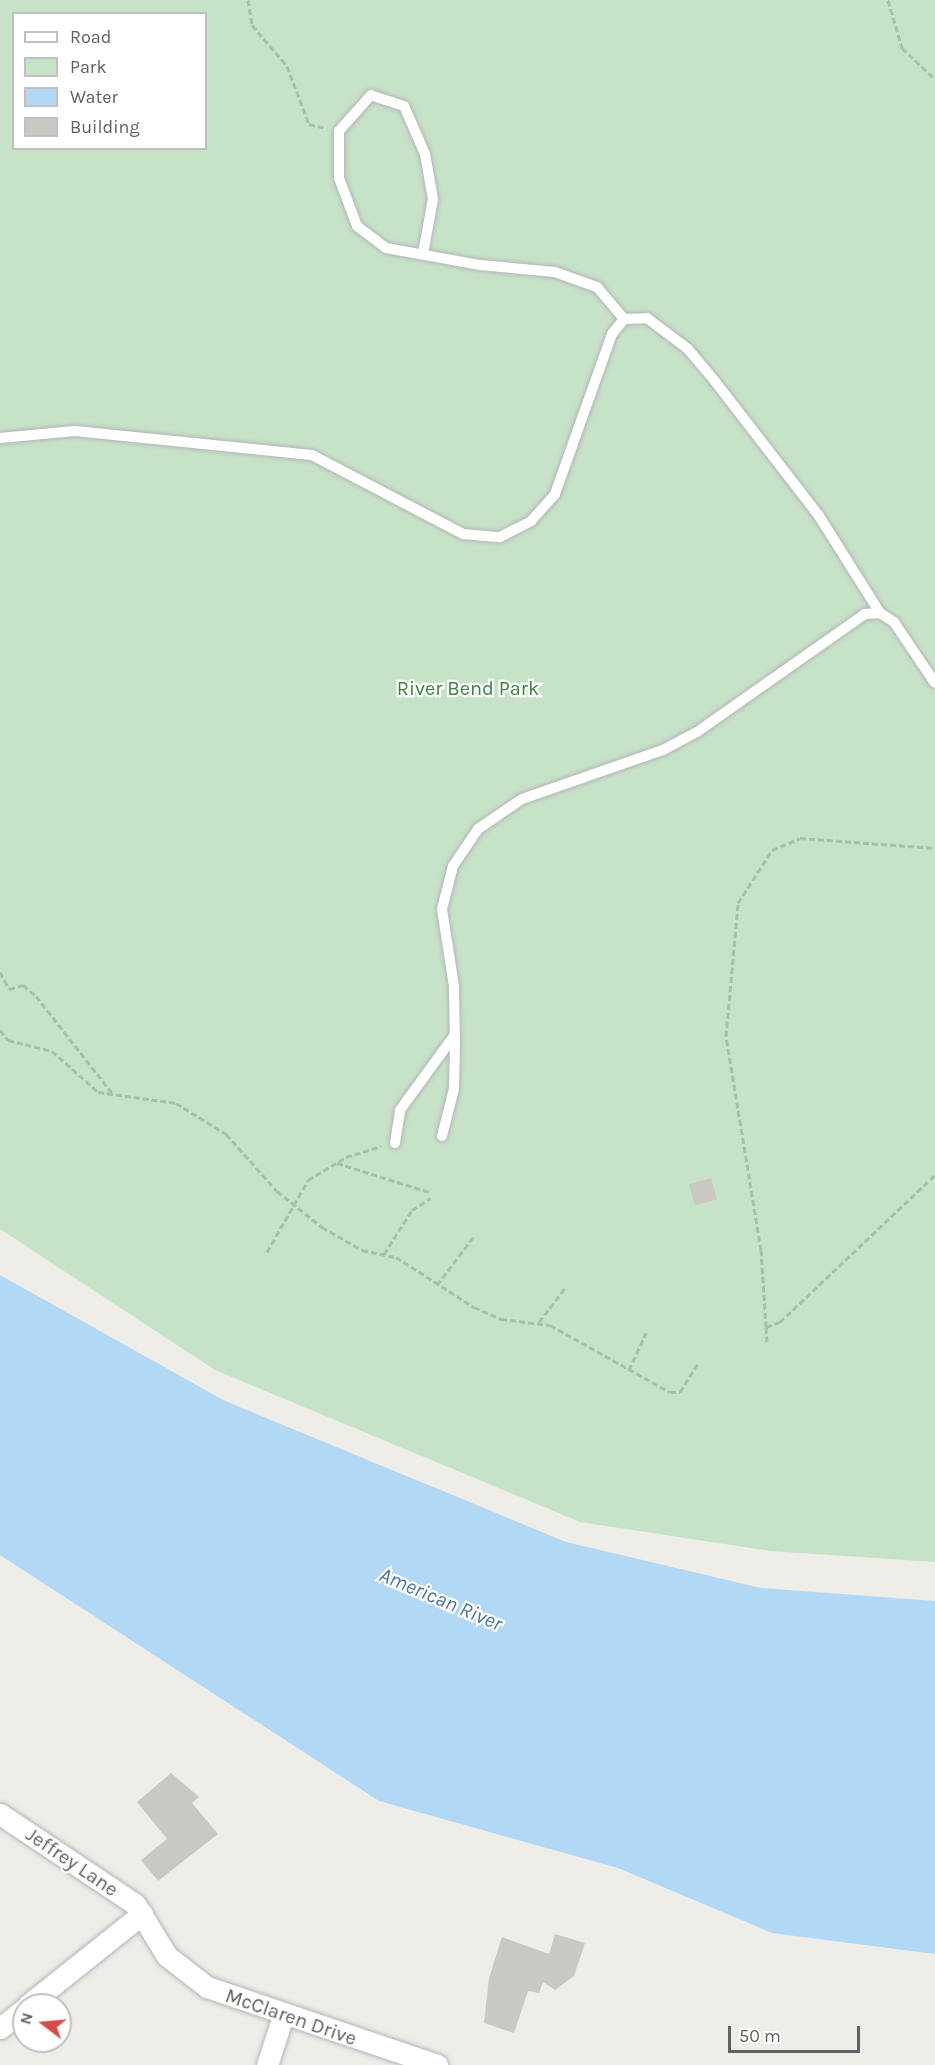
<!DOCTYPE html>
<html>
<head>
<meta charset="utf-8">
<style>
  body { margin:0 }
  #map { position:relative; width:935px; height:2065px; overflow:hidden; background:#eeede7; font-family:Karla,sans-serif }
  div>[style] { position:absolute }
  .green>* { inset:0; background:#c7e3c7 }
  .water>* { inset:0; background:#b1d9f5 }
  .building>* { inset:0; background:#cac8c3; transform-origin:0 0 }
  .path>* { height:3px; margin-top:-1.5px; transform-origin:0; background:repeating-linear-gradient(90deg,#a0c3aa 0 6px,transparent 0 9px) }
  .roads { filter:drop-shadow(0 0 2px #b4b6ba) drop-shadow(0 0 2px #b4b6ba) }
  .service>* { height:10px; margin:-5px; padding:0 5px; transform-origin:5px; border-radius:5px; background:#fff }
  .minor>* { height:21px; margin:-10.5px; padding:0 10.5px; transform-origin:10.5px; border-radius:10.5px; background:#fff }
  span { translate:-50% -50%; white-space:nowrap; text-align:center; line-height:1.15; -webkit-text-stroke:4.5px #fff; paint-order:stroke }
  .park-label { font-size:20px; color:#418142 }
  .street-label { font-size:20px; color:#5e6165 }
  .water-label { font-size:21px; color:#4c759c; font-style:italic }
  .legend { position:absolute; left:12px; top:12px; width:195px; height:138px; box-sizing:border-box; background:#fff; border:2px solid #bfc0c1; margin:0; padding:8px 10px; list-style:none; font-size:18px; color:#5e6165 }
  .legend li { display:flex; align-items:center; gap:12px; height:30px }
  .legend b { width:30px; border:2px solid #bfc0c1 }
  .north { position:absolute; left:12px; top:1993px; width:60px; height:60px; box-sizing:border-box; background:#fff; border:2px solid #bfc0c1; border-radius:50%; rotate:286deg; font-size:16px; font-weight:700; line-height:24px; text-align:center; color:#5e6165 }
  .north::after { content:''; display:block; margin:auto; width:21px; height:27px; background:#d44e47; clip-path:polygon(50% 0,100% 100%,50% 72%,0 100%) }
  .scale { position:absolute; left:728px; top:2026px; width:132px; height:27px; box-sizing:border-box; border:3px solid #5e6165; border-top:0; padding-left:8px; font-size:18px; line-height:21px; white-space:nowrap; color:#5e6165; -webkit-text-stroke:4px #fff; paint-order:stroke }
</style>
</head>
<body>
<div id="map">
  <div class="green">
    <i style="clip-path:polygon(evenodd,0 0,935px 0,935px 1562px,770px 1551px,580px 1522px,215px 1370px,0 1229px,0 0,14px 14px,206px 14px,206px 148px,14px 148px,14px 14px)"></i>
  </div>
  <div class="water">
    <i style="clip-path:polygon(0 1275px,225px 1401px,566px 1542px,761px 1588px,935px 1601px,935px 1954px,772px 1933px,618px 1868px,379px 1801px,0 1555px)"></i>
  </div>
  <div class="building">
    <i style="left:711px;top:1178px;width:22px;height:23px;rotate:74deg"></i>
    <i style="clip-path:polygon(171px 1773px,199px 1797px,192px 1803px,218px 1834px,158px 1881px,141px 1860px,167px 1839px,137px 1802px)"></i>
    <i style="clip-path:polygon(555px 1934px,585px 1943px,574px 1976px,555px 1990px,543px 1982px,539px 1993px,528px 1991px,514px 2033px,484px 2023px,489px 1978px,502px 1937px,549px 1954px)"></i>
  </div>
  <div class="path">
    <i style="left:248px;top:0;width:25px;rotate:81deg"></i>
    <i style="left:252px;top:25px;width:54px;rotate:49.5deg"></i>
    <i style="left:287px;top:66px;width:62px;rotate:69.2deg"></i>
    <i style="left:309px;top:124px;width:16px;rotate:14deg"></i>
    <i style="left:888px;top:0;width:50px;rotate:73.7deg"></i>
    <i style="left:902px;top:48px;width:45px;rotate:43.2deg"></i>
    <i style="left:0;top:972px;width:19px;rotate:62deg"></i>
    <i style="left:9px;top:989px;width:15px;rotate:-16deg"></i>
    <i style="left:23px;top:985px;width:17px;rotate:40deg"></i>
    <i style="left:36px;top:996px;width:123px;rotate:51.9deg"></i>
    <i style="left:0;top:1030px;width:13px;rotate:51deg"></i>
    <i style="left:8px;top:1040px;width:45px;rotate:14deg"></i>
    <i style="left:52px;top:1051px;width:62px;rotate:41.7deg"></i>
    <i style="left:98px;top:1092px;width:79px;rotate:8deg"></i>
    <i style="left:176px;top:1103px;width:59px;rotate:31.8deg"></i>
    <i style="left:226px;top:1134px;width:76px;rotate:48.2deg"></i>
    <i style="left:277px;top:1191px;width:58px;rotate:38.7deg"></i>
    <i style="left:322px;top:1227px;width:46px;rotate:29.9deg"></i>
    <i style="left:362px;top:1250px;width:35px;rotate:12deg"></i>
    <i style="left:396px;top:1257px;width:93px;rotate:32.7deg"></i>
    <i style="left:474px;top:1307px;width:30px;rotate:24deg"></i>
    <i style="left:501px;top:1319px;width:49px;rotate:7deg"></i>
    <i style="left:550px;top:1325px;width:137px;rotate:29.2deg"></i>
    <i style="left:670px;top:1392px;width:10px"></i>
    <i style="left:680px;top:1392px;width:34px;rotate:-58deg"></i>
    <i style="left:337px;top:1163px;width:96px;rotate:17.5deg"></i>
    <i style="left:267px;top:1252px;width:83px;rotate:-60.3deg"></i>
    <i style="left:308px;top:1180px;width:44px;rotate:-31.2deg"></i>
    <i style="left:346px;top:1157px;width:37px;rotate:-17deg"></i>
    <i style="left:384px;top:1254px;width:52px;rotate:-57.5deg"></i>
    <i style="left:412px;top:1210px;width:22px;rotate:-32deg"></i>
    <i style="left:437px;top:1285px;width:61px;rotate:-52.9deg"></i>
    <i style="left:539px;top:1322px;width:43px;rotate:-52.6deg"></i>
    <i style="left:766px;top:1327px;width:77px;rotate:-93.7deg"></i>
    <i style="left:761px;top:1250px;width:217px;rotate:-99.3deg"></i>
    <i style="left:726px;top:1036px;width:134px;rotate:-84.8deg"></i>
    <i style="left:738px;top:903px;width:63px;rotate:-57.3deg"></i>
    <i style="left:772px;top:850px;width:30px;rotate:-23deg"></i>
    <i style="left:800px;top:838px;width:135px;rotate:4.2deg"></i>
    <i style="left:767px;top:1342px;width:15px;rotate:-94deg"></i>
    <i style="left:766px;top:1327px;width:15px;rotate:-20deg"></i>
    <i style="left:780px;top:1322px;width:214px;rotate:-43.5deg"></i>
    <i style="left:629px;top:1370px;width:41px;rotate:-65.3deg"></i>
  </div>
  <div class="roads">
    <div class="service">
      <i style="left:423px;top:254px;width:56px;rotate:-79.7deg"></i>
      <i style="left:433px;top:199px;width:46px;rotate:-100.1deg"></i>
      <i style="left:425px;top:154px;width:52px;rotate:-113.6deg"></i>
      <i style="left:404px;top:106px;width:35px;rotate:-162deg"></i>
      <i style="left:371px;top:95px;width:48px;rotate:131.6deg"></i>
      <i style="left:339px;top:131px;width:47px;rotate:90deg"></i>
      <i style="left:339px;top:178px;width:51px;rotate:69.4deg"></i>
      <i style="left:357px;top:226px;width:36px;rotate:37deg"></i>
      <i style="left:386px;top:248px;width:96px;rotate:10.3deg"></i>
      <i style="left:480px;top:265px;width:75px;rotate:5.3deg"></i>
      <i style="left:555px;top:272px;width:45px;rotate:19.7deg"></i>
      <i style="left:597px;top:287px;width:42px;rotate:49.8deg"></i>
      <i style="left:0;top:438px;width:75px;rotate:-5.3deg"></i>
      <i style="left:75px;top:431px;width:238px;rotate:5.8deg"></i>
      <i style="left:312px;top:455px;width:170px;rotate:27.6deg"></i>
      <i style="left:463px;top:534px;width:37px;rotate:5deg"></i>
      <i style="left:500px;top:537px;width:35px;rotate:-27deg"></i>
      <i style="left:531px;top:521px;width:36px;rotate:-48deg"></i>
      <i style="left:555px;top:494px;width:170px;rotate:-70.4deg"></i>
      <i style="left:612px;top:334px;width:19px;rotate:-51deg"></i>
      <i style="left:624px;top:319px;width:23px;rotate:-2deg"></i>
      <i style="left:647px;top:318px;width:51px;rotate:37.1deg"></i>
      <i style="left:688px;top:349px;width:40px;rotate:50deg"></i>
      <i style="left:714px;top:380px;width:172px;rotate:52.3deg"></i>
      <i style="left:819px;top:516px;width:115px;rotate:57.8deg"></i>
      <i style="left:442px;top:1136px;width:49px;rotate:-75.7deg"></i>
      <i style="left:454px;top:1089px;width:43px;rotate:-88.7deg"></i>
      <i style="left:455px;top:1046px;width:60px;rotate:-91deg"></i>
      <i style="left:454px;top:986px;width:78px;rotate:-98.9deg"></i>
      <i style="left:442px;top:909px;width:44px;rotate:-75.7deg"></i>
      <i style="left:453px;top:866px;width:45px;rotate:-56deg"></i>
      <i style="left:478px;top:829px;width:53px;rotate:-34.3deg"></i>
      <i style="left:522px;top:799px;width:149px;rotate:-19.2deg"></i>
      <i style="left:663px;top:750px;width:38px;rotate:-28deg"></i>
      <i style="left:697px;top:732px;width:205px;rotate:-35.1deg"></i>
      <i style="left:865px;top:614px;width:15px;rotate:-4deg"></i>
      <i style="left:880px;top:613px;width:17px;rotate:33deg"></i>
      <i style="left:894px;top:622px;width:73px;rotate:56.1deg"></i>
      <i style="left:395px;top:1143px;width:33px;rotate:-81deg"></i>
      <i style="left:400px;top:1110px;width:92px;rotate:-53.9deg"></i>
    </div>
    <div class="minor">
      <i style="left:0;top:1814px;width:162px;rotate:33.7deg"></i>
      <i style="left:135px;top:1904px;width:61px;rotate:58.4deg"></i>
      <i style="left:167px;top:1956px;width:51px;rotate:37.8deg"></i>
      <i style="left:207px;top:1987px;width:243px;rotate:18.7deg"></i>
      <i style="left:28px;top:2005px;width:146px;rotate:-38.6deg"></i>
      <i style="left:0;top:2028px;width:31px;rotate:-38deg"></i>
      <i style="left:267px;top:2065px;width:52px;rotate:-71.9deg"></i>
    </div>
  </div>
  <div class="park-label">
    <span style="left:468px;top:688px">River Bend Park</span>
  </div>
  <div class="street-label">
    <span style="left:72px;top:1862px;rotate:34deg">Jeffrey Lane</span>
    <span style="left:291px;top:2017px;rotate:19deg">McClaren Drive</span>
  </div>
  <div class="water-label">
    <span style="left:441px;top:1599px;rotate:23deg">American River</span>
  </div>
  <ul class="legend">
  <li><b style="height:8px;background:#fff"></b>Road</li>
  <li><b style="height:16px;background:#c7e3c7"></b>Park</li>
  <li><b style="height:16px;background:#b1d9f5"></b>Water</li>
  <li><b style="height:16px;background:#cac8c3"></b>Building</li>
  </ul>
  <div class="north">N</div>
  <div class="scale">50 m</div>
</div>
</body>
</html>
